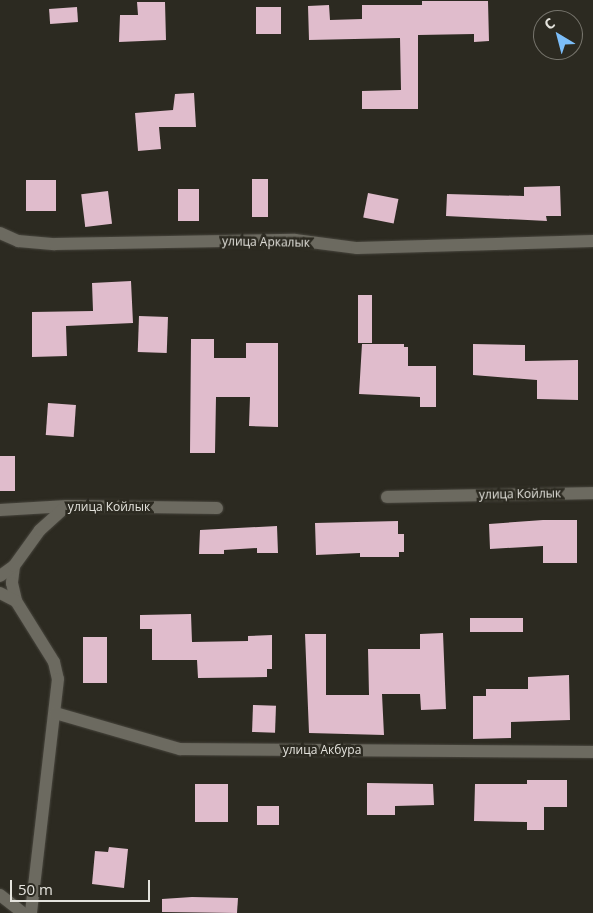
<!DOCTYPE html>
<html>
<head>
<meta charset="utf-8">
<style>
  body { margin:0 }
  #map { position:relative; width:593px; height:913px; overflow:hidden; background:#2c2a21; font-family:"Open Sans",sans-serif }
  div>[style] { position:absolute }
  .building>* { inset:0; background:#e0bccc; transform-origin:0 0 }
  .roads { filter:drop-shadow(0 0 1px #47453d) drop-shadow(0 0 1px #47453d) }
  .minor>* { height:12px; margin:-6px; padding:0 6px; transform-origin:6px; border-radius:6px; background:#6c6a60 }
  span { translate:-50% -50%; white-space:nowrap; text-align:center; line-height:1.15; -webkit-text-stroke:5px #2c2a21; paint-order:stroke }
  .street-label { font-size:12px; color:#e4e3dd }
  .north { position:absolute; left:533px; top:10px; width:50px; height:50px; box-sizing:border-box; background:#2c2a21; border:1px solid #76746c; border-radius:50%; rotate:323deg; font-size:14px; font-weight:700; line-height:20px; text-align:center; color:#e4e3dd }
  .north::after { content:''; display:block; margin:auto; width:18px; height:22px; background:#7cbef9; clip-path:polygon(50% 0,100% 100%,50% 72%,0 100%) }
  .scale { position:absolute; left:10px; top:880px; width:140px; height:22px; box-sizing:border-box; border:2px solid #e4e3dd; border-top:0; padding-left:6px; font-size:15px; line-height:18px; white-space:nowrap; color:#e4e3dd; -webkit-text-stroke:4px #2c2a21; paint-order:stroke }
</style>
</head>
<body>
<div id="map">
  <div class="building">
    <i style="clip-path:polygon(422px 1px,488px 1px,489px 41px,474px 42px,474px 34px,418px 35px,418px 109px,362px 109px,362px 91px,401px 90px,400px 38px,309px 40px,308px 6px,329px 5px,330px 20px,362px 19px,362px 5px,422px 5px)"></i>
    <i style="clip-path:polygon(137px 2px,165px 2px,166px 40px,119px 42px,120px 15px,138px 15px)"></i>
    <i style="left:77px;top:7px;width:15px;height:28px;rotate:86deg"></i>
    <i style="left:256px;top:7px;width:25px;height:27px"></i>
    <i style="clip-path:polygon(194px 93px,196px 127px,159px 127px,161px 149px,138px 151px,135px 113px,173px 110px,175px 94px)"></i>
    <i style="left:252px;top:179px;width:16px;height:38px"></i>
    <i style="left:26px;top:180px;width:30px;height:31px"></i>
    <i style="clip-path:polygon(560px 186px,561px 216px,546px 216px,547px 221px,446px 216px,447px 194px,524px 196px,524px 187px)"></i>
    <i style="left:178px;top:189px;width:21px;height:32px"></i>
    <i style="left:108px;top:191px;width:33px;height:27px;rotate:83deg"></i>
    <i style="left:368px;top:193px;width:31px;height:25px;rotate:11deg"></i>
    <i style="clip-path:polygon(131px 281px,133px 323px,66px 326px,67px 356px,32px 357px,32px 312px,93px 311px,92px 283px)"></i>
    <i style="left:358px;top:295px;width:14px;height:48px"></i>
    <i style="left:139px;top:316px;width:29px;height:36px;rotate:2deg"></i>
    <i style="clip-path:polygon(191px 339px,214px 339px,214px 358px,246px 358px,246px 343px,278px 343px,278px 427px,249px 426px,250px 397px,216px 397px,215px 453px,190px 453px)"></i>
    <i style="clip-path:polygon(362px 344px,404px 344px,404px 347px,408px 347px,408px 366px,436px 366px,436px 407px,420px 407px,420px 397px,359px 394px)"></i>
    <i style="clip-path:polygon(473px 344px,525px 345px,525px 361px,578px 360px,578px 400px,537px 399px,537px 380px,473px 375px)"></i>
    <i style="left:48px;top:403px;width:28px;height:32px;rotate:4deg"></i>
    <i style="left:0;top:456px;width:15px;height:35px"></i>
    <i style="clip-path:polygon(543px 520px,577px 520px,577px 563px,543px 563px,543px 546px,490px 549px,489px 524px)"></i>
    <i style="clip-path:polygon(398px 521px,398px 534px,404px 534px,404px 552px,399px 552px,399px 557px,360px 557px,360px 553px,316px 555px,315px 523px)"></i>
    <i style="clip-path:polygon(277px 526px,278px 553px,257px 553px,257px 548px,224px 550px,224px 554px,199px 554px,200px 530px)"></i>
    <i style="clip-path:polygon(191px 614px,192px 642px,248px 641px,248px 636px,272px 635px,272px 669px,267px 669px,267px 677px,198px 678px,197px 660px,152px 660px,152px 629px,140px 629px,140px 615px)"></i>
    <i style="left:523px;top:618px;width:14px;height:53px;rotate:90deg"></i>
    <i style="clip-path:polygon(443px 633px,446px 709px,421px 710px,420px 694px,382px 694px,384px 735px,309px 733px,305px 634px,326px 634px,326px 695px,369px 695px,368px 649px,420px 649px,420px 634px)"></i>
    <i style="left:83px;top:637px;width:24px;height:46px"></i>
    <i style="clip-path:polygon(569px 675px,570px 720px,511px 722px,511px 738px,473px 739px,473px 696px,486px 696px,486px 689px,528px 689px,528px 677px)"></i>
    <i style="left:253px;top:705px;width:23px;height:27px;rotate:2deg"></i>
    <i style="clip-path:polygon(527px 780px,567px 780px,567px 807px,544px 807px,544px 830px,527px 830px,527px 822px,474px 821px,475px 784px,527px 784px)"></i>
    <i style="clip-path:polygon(367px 783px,433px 784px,434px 805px,395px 806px,395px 815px,367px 815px)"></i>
    <i style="left:195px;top:784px;width:33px;height:38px"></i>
    <i style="left:279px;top:806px;width:19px;height:22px;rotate:90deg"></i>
    <i style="clip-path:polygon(109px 847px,128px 849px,124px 888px,92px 884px,95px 851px,108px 852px)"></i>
    <i style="clip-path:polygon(192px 897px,238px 898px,237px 913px,162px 912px,162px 899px)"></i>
  </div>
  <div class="roads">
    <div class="minor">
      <i style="left:0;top:233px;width:20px;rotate:24deg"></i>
      <i style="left:18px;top:241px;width:37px;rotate:5deg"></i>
      <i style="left:55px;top:244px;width:240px;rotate:-1deg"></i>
      <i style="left:295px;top:240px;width:63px;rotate:7.4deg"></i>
      <i style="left:357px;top:248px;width:236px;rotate:-1.7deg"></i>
      <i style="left:387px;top:497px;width:206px;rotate:-1.1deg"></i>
      <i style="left:0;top:510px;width:67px;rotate:-3.4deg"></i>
      <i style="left:67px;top:506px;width:150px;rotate:0.8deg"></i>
      <i style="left:14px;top:566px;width:17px;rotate:97deg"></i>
      <i style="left:12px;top:583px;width:18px;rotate:77deg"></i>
      <i style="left:16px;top:601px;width:72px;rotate:58.1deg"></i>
      <i style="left:54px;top:662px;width:17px;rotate:77deg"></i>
      <i style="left:58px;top:679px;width:236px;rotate:96.6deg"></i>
      <i style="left:0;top:576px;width:17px;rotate:-36deg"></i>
      <i style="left:14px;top:566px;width:44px;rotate:-54.2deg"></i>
      <i style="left:40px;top:530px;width:36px;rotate:-42deg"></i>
      <i style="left:0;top:593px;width:18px;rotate:27deg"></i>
      <i style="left:55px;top:713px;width:130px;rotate:16.1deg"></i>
      <i style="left:180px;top:749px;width:413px;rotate:0.4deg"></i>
      <i style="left:0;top:895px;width:29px;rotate:38deg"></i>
    </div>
  </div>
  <div class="street-label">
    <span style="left:266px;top:242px;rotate:1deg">улица Аркалык</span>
    <span style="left:520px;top:494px;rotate:-1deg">улица Койлык</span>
    <span style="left:109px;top:507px">улица Койлык</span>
    <span style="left:322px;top:750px">улица Акбура</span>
  </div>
  <div class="north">С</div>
  <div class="scale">50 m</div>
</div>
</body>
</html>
